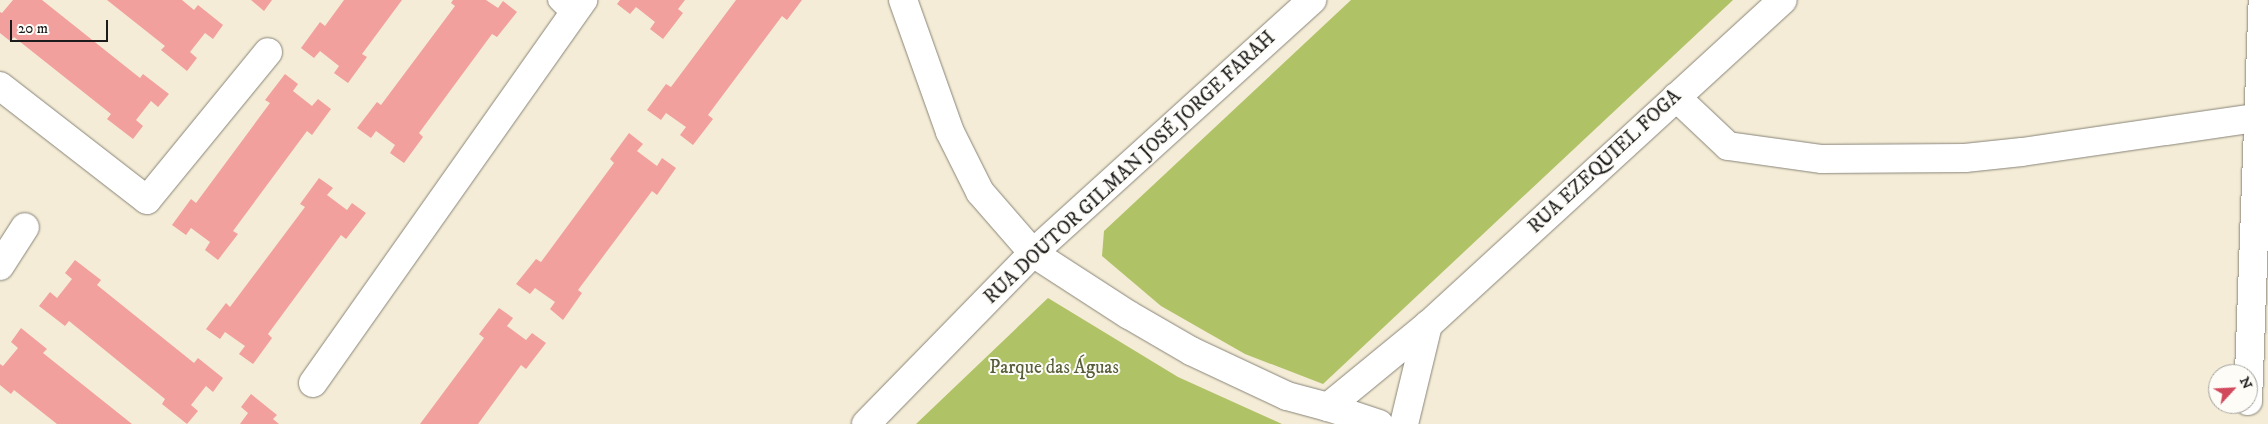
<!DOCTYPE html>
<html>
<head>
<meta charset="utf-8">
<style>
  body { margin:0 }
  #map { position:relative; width:2268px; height:424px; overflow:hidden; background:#f4ecd6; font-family:"IM FELL DW Pica",serif }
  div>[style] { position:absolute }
  .green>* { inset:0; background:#afc266 }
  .building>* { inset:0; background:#f2a09e }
  .roads { filter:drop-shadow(0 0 1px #888479) drop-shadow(0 0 1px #888479) }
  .lane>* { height:20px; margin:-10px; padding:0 10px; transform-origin:10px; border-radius:10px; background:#fff }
  .street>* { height:28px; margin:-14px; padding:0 14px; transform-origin:14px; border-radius:14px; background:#fff }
  .secondary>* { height:28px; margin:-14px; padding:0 14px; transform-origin:14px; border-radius:14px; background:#fff }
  span { translate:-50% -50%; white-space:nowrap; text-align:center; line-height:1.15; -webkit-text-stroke:4px #fdfcf7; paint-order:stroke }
  .street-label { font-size:19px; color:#1c1c1c }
  .park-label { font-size:19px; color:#575e3a }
  .north { position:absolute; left:2208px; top:364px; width:50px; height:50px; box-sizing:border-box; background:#fdfcf7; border:1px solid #a3a29f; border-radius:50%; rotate:65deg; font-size:14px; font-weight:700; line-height:20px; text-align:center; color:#1c1c1c }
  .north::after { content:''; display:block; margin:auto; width:18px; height:22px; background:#d1495b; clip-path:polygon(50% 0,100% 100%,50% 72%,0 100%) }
  .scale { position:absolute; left:10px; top:20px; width:98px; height:22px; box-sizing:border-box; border:2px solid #1c1c1c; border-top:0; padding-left:6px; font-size:15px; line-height:18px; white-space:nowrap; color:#1c1c1c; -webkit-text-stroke:4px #fdfcf7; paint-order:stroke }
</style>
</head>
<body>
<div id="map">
  <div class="green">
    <i style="clip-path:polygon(1351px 0,1733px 0,1323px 384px,1245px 354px,1161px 306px,1102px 256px,1104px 231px)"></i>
    <i style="clip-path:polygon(1048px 298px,1178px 377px,1282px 424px,916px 424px)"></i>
  </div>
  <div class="building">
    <i style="clip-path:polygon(13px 0,42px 0,140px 78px,143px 74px,169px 94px,158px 107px,151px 101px,136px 120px,143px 126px,133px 139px,107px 119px,111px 114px,14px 37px,10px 41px,0 33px,0 12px,2px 13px)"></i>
    <i style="clip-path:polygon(107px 0,182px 0,194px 10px,198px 5px,223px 25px,213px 39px,205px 33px,190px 52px,197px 58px,187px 71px,161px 50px,165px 46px)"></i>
    <i style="clip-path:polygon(251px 0,272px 0,264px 11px)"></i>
    <i style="clip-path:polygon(344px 0,402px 0,362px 54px,367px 57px,348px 83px,334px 73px,339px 66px,320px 51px,314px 58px,301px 48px,320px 22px,325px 26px)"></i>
    <i style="clip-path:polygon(453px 0,486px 0,498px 8px,503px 1px,517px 12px,497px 37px,492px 34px,419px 133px,423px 137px,404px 163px,390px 153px,395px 145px,376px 131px,371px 138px,357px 128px,377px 102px,381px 105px,455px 6px,451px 3px)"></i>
    <i style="clip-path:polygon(620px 0,685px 0,678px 9px,683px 13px,663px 39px,650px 29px,655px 22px,636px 7px,630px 14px,617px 4px)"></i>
    <i style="clip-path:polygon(736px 0,802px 0,787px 20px,782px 16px,708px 115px,713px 119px,693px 145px,680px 135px,686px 127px,666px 113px,661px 120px,647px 110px,666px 84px,671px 87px)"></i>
    <i style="clip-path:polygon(285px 74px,298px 84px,293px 91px,312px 106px,318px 99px,331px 109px,312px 135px,307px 131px,233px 231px,238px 234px,218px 260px,205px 250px,210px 242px,191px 228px,186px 235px,172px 225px,191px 199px,196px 203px,270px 103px,265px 100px)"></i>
    <i style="clip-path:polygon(629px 133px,643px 144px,637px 151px,657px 166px,662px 158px,676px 168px,657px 195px,652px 191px,578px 290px,582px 293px,563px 320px,550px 309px,555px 302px,535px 288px,530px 294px,516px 284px,536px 259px,541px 262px,614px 163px,610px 159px)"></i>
    <i style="clip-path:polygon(319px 178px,333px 188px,327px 195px,347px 210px,352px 203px,366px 213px,346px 239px,341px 235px,268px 334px,272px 338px,253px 364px,239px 354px,245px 346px,225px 332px,220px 339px,206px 329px,226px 303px,230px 307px,305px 207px,300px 204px)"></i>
    <i style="clip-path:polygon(75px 260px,101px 280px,97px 285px,194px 363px,198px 358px,223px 378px,213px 392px,206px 386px,191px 405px,198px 411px,187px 424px,162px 404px,165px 399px,69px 321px,65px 326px,39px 306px,50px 292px,57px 298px,72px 279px,65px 273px)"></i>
    <i style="clip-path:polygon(499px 308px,513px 318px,507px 326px,526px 340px,532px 333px,546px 343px,526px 369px,521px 365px,478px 424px,420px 424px,484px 338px,479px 334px)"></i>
    <i style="clip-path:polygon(21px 328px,47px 349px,43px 353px,132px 424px,57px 424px,14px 390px,11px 394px,0 385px,0 364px,3px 366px,18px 348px,11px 342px)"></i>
    <i style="clip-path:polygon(251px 394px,277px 415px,273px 419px,279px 424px,240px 424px,248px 413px,241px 407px)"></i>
  </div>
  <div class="roads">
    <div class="lane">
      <i style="left:558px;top:0;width:20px;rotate:45deg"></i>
    </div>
    <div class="street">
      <i style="left:0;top:86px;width:186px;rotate:37.8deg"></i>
      <i style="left:147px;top:200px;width:191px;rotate:-50.7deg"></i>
      <i style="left:1676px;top:97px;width:71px;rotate:43.3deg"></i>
      <i style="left:1728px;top:146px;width:95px;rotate:7.9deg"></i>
      <i style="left:1822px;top:159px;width:143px;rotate:-0.4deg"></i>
      <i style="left:1965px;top:158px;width:57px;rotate:-6deg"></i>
      <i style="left:2022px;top:152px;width:249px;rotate:-8.3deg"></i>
      <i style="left:0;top:266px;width:46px;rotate:-57.3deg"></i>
      <i style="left:313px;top:383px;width:469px;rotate:-54.8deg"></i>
      <i style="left:2248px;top:401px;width:401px;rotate:-87.9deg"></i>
      <i style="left:1328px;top:407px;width:129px;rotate:-39.4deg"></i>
      <i style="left:1428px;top:325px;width:481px;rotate:-42.5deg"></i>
      <i style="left:866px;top:424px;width:239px;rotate:-45.7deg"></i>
      <i style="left:1033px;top:253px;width:377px;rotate:-42.2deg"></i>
      <i style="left:1404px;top:424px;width:102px;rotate:-76.4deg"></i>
    </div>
    <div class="secondary">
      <i style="left:903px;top:0;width:140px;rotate:70.4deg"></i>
      <i style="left:950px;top:132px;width:67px;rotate:63.4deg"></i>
      <i style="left:980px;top:192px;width:81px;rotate:49deg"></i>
      <i style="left:1033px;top:253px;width:114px;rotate:32.9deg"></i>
      <i style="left:1129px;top:315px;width:72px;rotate:30.1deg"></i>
      <i style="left:1191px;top:351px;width:106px;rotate:25.1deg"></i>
      <i style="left:1287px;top:396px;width:42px;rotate:15deg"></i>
      <i style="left:1328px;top:407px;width:54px;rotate:18.4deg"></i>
    </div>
  </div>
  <div class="street-label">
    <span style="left:1605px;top:162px;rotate:-43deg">RUA EZEQUIEL FOGA</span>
    <span style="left:1130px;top:168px;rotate:-43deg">RUA DOUTOR GILMAN JOSÉ JORGE FARAH</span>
  </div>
  <div class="park-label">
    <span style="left:1054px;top:368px">Parque das Águas</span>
  </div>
  <div class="north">N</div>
  <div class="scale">20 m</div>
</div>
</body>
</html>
